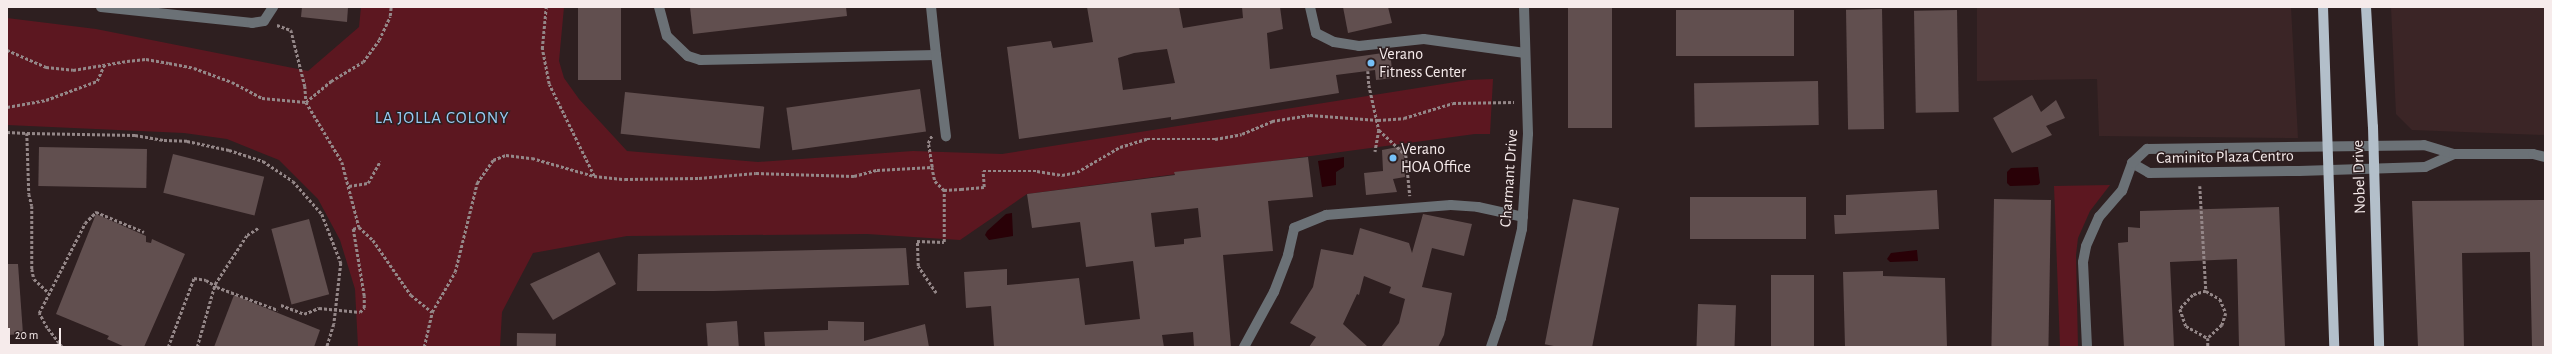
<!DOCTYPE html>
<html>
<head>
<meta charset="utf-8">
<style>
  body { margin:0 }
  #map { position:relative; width:2552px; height:354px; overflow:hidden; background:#2e1f20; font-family:"Alegreya Sans",sans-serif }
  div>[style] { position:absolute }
  .built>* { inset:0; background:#3b2526 }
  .green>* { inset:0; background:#5c1720 }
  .water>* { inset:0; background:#290107 }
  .building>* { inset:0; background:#614f4f; transform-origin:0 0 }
  .path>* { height:2.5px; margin-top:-1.25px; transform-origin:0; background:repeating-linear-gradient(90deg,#948788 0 3px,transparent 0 5px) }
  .minor>* { height:10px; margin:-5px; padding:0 5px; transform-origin:5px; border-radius:5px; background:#6b7176 }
  .major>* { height:10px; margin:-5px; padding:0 5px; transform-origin:5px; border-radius:5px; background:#b3bfca }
  .dots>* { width:11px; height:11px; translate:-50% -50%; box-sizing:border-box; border:2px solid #2e1f20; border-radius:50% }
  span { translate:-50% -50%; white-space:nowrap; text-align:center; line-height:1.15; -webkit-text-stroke:3px #2e1f20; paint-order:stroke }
  .poi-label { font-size:16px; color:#f6ebeb }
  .left { translate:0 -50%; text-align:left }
  .street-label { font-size:16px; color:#f6ebeb }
  .neighbourhood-label { font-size:17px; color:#96cbf4; letter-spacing:1px }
  .frame { position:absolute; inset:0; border:8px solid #f6ebeb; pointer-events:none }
  .scale { position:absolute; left:8px; top:328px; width:53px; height:18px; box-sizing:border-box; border:2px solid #f6ebeb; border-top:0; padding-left:5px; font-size:12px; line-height:14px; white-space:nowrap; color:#f6ebeb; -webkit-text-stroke:3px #2e1f20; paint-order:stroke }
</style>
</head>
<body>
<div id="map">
  <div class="built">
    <i style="clip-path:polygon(1977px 7px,2291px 7px,2298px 138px,2099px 136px,2097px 79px,1977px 81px)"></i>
    <i style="clip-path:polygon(2391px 7px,2545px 7px,2545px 135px,2412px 130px,2396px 114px)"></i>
  </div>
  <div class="green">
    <i style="clip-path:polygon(361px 7px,564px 7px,559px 61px,564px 78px,579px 99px,627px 151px,758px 162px,913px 151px,1002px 154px,1468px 80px,1493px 79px,1490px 134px,1475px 134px,1027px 194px,960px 240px,867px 234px,627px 236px,533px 253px,502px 312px,500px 347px,358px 347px,355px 289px,340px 240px,318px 199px,279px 160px,227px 139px,184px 133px,7px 125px,7px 18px,96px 29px,308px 71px,359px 27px)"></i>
    <i style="clip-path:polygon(2110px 185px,2090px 211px,2078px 238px,2076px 255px,2078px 347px,2060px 347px,2054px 186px)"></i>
  </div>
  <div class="water">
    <i style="clip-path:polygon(1344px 157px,1344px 167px,1336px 172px,1336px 185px,1322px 187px,1318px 161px)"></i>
    <i style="clip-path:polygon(2038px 167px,2040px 183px,2038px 185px,2010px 186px,2007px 183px,2007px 172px,2011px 168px)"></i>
    <i style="clip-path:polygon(1012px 213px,1013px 236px,989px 240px,985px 235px,987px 231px,1006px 214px)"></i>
    <i style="clip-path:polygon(1917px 250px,1918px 261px,1890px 262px,1887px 259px,1891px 253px)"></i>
  </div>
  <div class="building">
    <i style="clip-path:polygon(302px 7px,348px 7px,347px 22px,301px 17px)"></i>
    <i style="left:578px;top:7px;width:43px;height:73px"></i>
    <i style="clip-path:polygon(690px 7px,846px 7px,847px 16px,693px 34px)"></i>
    <i style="clip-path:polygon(evenodd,1087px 7px,1179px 7px,1183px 28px,1243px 18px,1242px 7px,1280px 7px,1283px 29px,1267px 33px,1270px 69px,1390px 52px,1393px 78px,1376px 80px,1375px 70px,1336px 75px,1339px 93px,1171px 120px,1171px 117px,1019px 139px,1007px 47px,1051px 41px,1053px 48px,1093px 42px,1087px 7px,1167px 49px,1175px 83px,1123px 90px,1118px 58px,1134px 53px,1167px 49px)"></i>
    <i style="clip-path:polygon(1343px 7px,1388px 7px,1392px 23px,1348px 33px)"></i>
    <i style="left:1568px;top:7px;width:44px;height:121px"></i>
    <i style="left:1882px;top:9px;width:120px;height:36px;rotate:89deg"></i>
    <i style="left:1676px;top:10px;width:118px;height:46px"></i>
    <i style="left:1957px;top:10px;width:102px;height:43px;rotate:89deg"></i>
    <i style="left:1818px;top:81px;width:44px;height:124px;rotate:89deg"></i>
    <i style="left:920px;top:89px;width:43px;height:135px;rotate:82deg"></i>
    <i style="left:625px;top:92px;width:140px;height:42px;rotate:6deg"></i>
    <i style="clip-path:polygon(2032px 95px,2041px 112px,2056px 100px,2065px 118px,2046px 126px,2052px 135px,2012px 153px,1993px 118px)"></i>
    <i style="clip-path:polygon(1403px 146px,1405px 177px,1393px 179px,1397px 192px,1366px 195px,1364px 173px,1383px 171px,1382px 150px)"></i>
    <i style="left:39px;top:147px;width:108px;height:39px;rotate:1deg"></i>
    <i style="left:173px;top:154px;width:94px;height:40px;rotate:14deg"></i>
    <i style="clip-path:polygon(evenodd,1308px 157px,1313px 197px,1268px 201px,1273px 251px,1223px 255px,1231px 347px,1194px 347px,1193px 332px,1162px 335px,1164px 347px,994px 347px,991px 306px,966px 308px,964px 272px,1007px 269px,1007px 285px,1079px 278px,1085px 325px,1140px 319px,1133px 261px,1086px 267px,1080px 222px,1032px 228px,1027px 194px,1175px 175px,1174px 172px,1308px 157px,1198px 208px,1201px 237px,1184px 239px,1184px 244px,1155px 247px,1151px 213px,1198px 208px)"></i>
    <i style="clip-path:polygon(1937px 190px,1939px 229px,1835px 234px,1834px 215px,1846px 215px,1846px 195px)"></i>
    <i style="left:1690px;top:197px;width:116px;height:42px"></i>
    <i style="left:1573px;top:199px;width:47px;height:148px;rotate:11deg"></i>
    <i style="left:1994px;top:199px;width:57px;height:148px;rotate:1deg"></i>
    <i style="clip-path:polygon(2545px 200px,2545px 347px,2532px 347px,2530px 252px,2462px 253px,2464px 347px,2418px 347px,2412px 201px)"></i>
    <i style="clip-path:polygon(2279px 207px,2285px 347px,2239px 347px,2237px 259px,2170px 262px,2174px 347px,2124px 347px,2118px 243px,2128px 242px,2128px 227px,2140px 228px,2140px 211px)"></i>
    <i style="clip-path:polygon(96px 214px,146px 236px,146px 242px,151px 243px,152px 239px,185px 254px,144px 347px,125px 347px,107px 339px,109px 336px,56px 314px)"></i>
    <i style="clip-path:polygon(1423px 214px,1472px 224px,1464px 256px,1432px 248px,1422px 287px,1452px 293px,1444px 335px,1438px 347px,1381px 347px,1399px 323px,1405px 299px,1389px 293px,1391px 287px,1364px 276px,1359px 295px,1357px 294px,1343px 324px,1368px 347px,1309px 347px,1316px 337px,1290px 323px,1313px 287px,1321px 249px,1353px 255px,1360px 228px,1409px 243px,1412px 253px)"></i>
    <i style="left:309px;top:219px;width:78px;height:39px;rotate:75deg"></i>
    <i style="clip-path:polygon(906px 248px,909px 285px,714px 291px,637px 291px,638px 254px)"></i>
    <i style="clip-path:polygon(599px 252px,616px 284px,553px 320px,530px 284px)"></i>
    <i style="clip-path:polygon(7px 264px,18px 264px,23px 334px,7px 335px)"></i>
    <i style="clip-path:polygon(1883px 271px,1883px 276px,1945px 278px,1947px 347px,1845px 347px,1843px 272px)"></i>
    <i style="left:1771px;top:275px;width:43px;height:72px"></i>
    <i style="clip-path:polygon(234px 295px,320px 330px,314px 347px,214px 347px)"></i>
    <i style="left:1698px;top:304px;width:38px;height:43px;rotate:2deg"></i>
    <i style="left:737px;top:321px;width:26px;height:31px;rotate:86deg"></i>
    <i style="clip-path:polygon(828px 321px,864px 322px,864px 341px,925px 324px,929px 347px,765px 347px,764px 332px,828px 330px)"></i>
    <i style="left:517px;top:333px;width:39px;height:14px;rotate:1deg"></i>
  </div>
  <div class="path">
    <i style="left:277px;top:25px;width:15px;rotate:20deg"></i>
    <i style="left:291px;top:30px;width:58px;rotate:76deg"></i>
    <i style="left:305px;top:86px;width:16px;rotate:86deg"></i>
    <i style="left:306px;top:102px;width:70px;rotate:59deg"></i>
    <i style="left:342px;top:162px;width:67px;rotate:75.3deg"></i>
    <i style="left:359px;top:227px;width:19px;rotate:43deg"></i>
    <i style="left:373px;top:240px;width:67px;rotate:55.4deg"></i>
    <i style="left:411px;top:295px;width:27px;rotate:39deg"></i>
    <i style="left:7px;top:50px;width:43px;rotate:23.6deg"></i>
    <i style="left:46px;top:67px;width:27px;rotate:6deg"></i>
    <i style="left:73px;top:70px;width:55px;rotate:-9.5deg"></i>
    <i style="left:127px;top:61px;width:19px;rotate:-6deg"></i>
    <i style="left:146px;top:59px;width:23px;rotate:10deg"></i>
    <i style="left:169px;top:63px;width:25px;rotate:11deg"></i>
    <i style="left:194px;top:68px;width:40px;rotate:20.2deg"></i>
    <i style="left:232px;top:82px;width:34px;rotate:28deg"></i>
    <i style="left:262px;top:98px;width:44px;rotate:5.2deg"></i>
    <i style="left:306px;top:102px;width:33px;rotate:-40deg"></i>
    <i style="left:331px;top:81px;width:37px;rotate:-31deg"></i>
    <i style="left:363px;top:62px;width:27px;rotate:-54deg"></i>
    <i style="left:379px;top:40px;width:26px;rotate:-65deg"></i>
    <i style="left:390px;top:16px;width:9px;rotate:-84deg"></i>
    <i style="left:1368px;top:71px;width:14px;rotate:86deg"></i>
    <i style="left:1369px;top:85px;width:46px;rotate:77.5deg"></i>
    <i style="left:1379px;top:130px;width:22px;rotate:100deg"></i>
    <i style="left:7px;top:107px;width:40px;rotate:-10deg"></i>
    <i style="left:46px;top:100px;width:54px;rotate:-20.4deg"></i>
    <i style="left:97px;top:81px;width:17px;rotate:-66deg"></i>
    <i style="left:1379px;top:130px;width:37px;rotate:43deg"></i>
    <i style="left:1406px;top:155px;width:41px;rotate:84.4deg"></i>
    <i style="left:7px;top:132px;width:20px;rotate:3deg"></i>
    <i style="left:27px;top:133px;width:61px;rotate:88.1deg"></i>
    <i style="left:29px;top:194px;width:12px;rotate:76deg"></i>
    <i style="left:32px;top:206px;width:63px;rotate:90deg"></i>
    <i style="left:32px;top:269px;width:10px;rotate:79deg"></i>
    <i style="left:34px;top:279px;width:19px;rotate:43deg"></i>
    <i style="left:27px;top:133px;width:108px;rotate:1.1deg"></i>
    <i style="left:135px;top:135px;width:29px;rotate:10deg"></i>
    <i style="left:164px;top:140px;width:23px;rotate:2deg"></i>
    <i style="left:187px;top:141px;width:43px;rotate:12.1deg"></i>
    <i style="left:229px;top:150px;width:36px;rotate:18deg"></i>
    <i style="left:263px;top:161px;width:36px;rotate:34deg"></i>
    <i style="left:293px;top:181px;width:44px;rotate:48.7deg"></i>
    <i style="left:322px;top:214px;width:53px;rotate:68.8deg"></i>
    <i style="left:341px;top:263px;width:61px;rotate:96.5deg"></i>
    <i style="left:334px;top:324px;width:24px;rotate:107deg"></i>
    <i style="left:932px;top:167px;width:24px;rotate:-99deg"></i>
    <i style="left:928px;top:143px;width:9px;rotate:-63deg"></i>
    <i style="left:594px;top:176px;width:31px;rotate:6deg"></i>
    <i style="left:625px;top:179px;width:74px;rotate:-0.8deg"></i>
    <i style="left:699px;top:178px;width:57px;rotate:-5deg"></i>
    <i style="left:756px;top:173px;width:98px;rotate:1.8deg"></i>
    <i style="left:854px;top:176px;width:24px;rotate:-15deg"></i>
    <i style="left:877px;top:170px;width:55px;rotate:-3.1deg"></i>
    <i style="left:932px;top:167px;width:14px;rotate:78deg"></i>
    <i style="left:935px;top:181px;width:13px;rotate:45deg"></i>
    <i style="left:944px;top:190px;width:17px;rotate:-3deg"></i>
    <i style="left:961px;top:189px;width:23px;rotate:-5deg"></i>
    <i style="left:984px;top:187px;width:16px;rotate:-94deg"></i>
    <i style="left:983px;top:171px;width:54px"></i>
    <i style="left:1037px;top:171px;width:25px;rotate:9deg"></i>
    <i style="left:1062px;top:175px;width:15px;rotate:-11deg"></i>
    <i style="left:1077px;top:172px;width:50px;rotate:-30.2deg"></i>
    <i style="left:1120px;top:147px;width:28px;rotate:-17deg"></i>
    <i style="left:1147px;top:139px;width:68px"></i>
    <i style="left:1215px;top:139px;width:27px;rotate:-10deg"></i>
    <i style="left:1242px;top:134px;width:33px;rotate:-23deg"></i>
    <i style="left:1272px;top:121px;width:38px;rotate:-9deg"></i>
    <i style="left:1310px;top:115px;width:68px;rotate:4.2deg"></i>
    <i style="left:1378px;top:120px;width:26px;rotate:-4deg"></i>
    <i style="left:1404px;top:118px;width:51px;rotate:-17deg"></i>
    <i style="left:1453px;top:103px;width:61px;rotate:-0.9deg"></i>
    <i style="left:349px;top:186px;width:19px;rotate:-9deg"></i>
    <i style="left:368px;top:183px;width:25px;rotate:-61deg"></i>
    <i style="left:2200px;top:186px;width:105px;rotate:86.7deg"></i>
    <i style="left:2206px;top:291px;width:16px;rotate:30deg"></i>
    <i style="left:2220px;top:299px;width:15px;rotate:67deg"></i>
    <i style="left:2226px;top:313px;width:13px;rotate:108deg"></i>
    <i style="left:2222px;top:325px;width:19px;rotate:137deg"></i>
    <i style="left:2208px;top:338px;width:9px;rotate:90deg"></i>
    <i style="left:2206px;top:291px;width:14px;rotate:163deg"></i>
    <i style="left:2193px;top:295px;width:19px;rotate:133deg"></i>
    <i style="left:2180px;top:309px;width:18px;rotate:71deg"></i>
    <i style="left:2186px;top:326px;width:25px;rotate:29deg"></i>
    <i style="left:936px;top:293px;width:32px;rotate:-124deg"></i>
    <i style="left:918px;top:266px;width:25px;rotate:-92deg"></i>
    <i style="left:917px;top:241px;width:27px;rotate:2deg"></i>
    <i style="left:944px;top:242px;width:52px;rotate:-90deg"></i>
    <i style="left:281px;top:305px;width:25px;rotate:21deg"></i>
    <i style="left:304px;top:314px;width:16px;rotate:-22deg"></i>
    <i style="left:319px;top:308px;width:41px;rotate:5.6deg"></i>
    <i style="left:360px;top:312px;width:6px;rotate:-45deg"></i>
    <i style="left:364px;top:308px;width:12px;rotate:-90deg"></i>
    <i style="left:364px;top:296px;width:68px;rotate:-99.3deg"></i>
    <i style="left:353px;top:229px;width:6px;rotate:-18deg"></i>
    <i style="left:62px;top:347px;width:24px;rotate:-128deg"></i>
    <i style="left:47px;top:328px;width:17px;rotate:-118deg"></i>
    <i style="left:39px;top:313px;width:101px;rotate:-62.9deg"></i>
    <i style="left:85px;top:223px;width:16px;rotate:-45deg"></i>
    <i style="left:96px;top:212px;width:52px;rotate:22.6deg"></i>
    <i style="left:168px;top:347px;width:74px;rotate:-69.4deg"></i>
    <i style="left:194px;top:278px;width:12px;rotate:9deg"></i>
    <i style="left:206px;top:280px;width:13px;rotate:32deg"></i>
    <i style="left:217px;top:287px;width:65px;rotate:20.7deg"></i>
    <i style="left:197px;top:347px;width:66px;rotate:-74.1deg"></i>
    <i style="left:215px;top:284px;width:59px;rotate:-56.9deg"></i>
    <i style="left:247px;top:235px;width:13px;rotate:-32deg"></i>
    <i style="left:424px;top:347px;width:36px;rotate:-77deg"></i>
    <i style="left:432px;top:312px;width:46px;rotate:-60.1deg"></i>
    <i style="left:455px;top:272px;width:92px;rotate:-76.1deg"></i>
    <i style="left:477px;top:183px;width:28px;rotate:-55deg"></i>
    <i style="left:493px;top:160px;width:14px;rotate:-21deg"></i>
    <i style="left:506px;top:155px;width:26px;rotate:7deg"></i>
    <i style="left:532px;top:158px;width:65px;rotate:16.2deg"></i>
    <i style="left:594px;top:176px;width:102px;rotate:-116.1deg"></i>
    <i style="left:549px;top:84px;width:36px;rotate:-101deg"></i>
    <i style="left:542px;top:49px;width:42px;rotate:-84.6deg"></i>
  </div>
  <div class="minor">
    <i style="left:101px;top:7px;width:152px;rotate:6deg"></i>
    <i style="left:252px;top:23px;width:12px;rotate:-9deg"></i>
    <i style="left:264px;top:21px;width:17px;rotate:-57deg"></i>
    <i style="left:659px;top:7px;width:30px;rotate:75deg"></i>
    <i style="left:667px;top:36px;width:29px;rotate:44deg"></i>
    <i style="left:688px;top:56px;width:13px;rotate:18deg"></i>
    <i style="left:700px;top:60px;width:236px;rotate:-1.2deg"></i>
    <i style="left:936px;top:55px;width:48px;rotate:-95.9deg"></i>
    <i style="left:1310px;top:7px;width:27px;rotate:77deg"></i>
    <i style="left:1316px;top:33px;width:20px;rotate:27deg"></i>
    <i style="left:1334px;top:42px;width:25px;rotate:9deg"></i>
    <i style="left:1359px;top:46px;width:65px;rotate:-6.1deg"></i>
    <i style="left:1424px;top:39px;width:102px;rotate:7.9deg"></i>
    <i style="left:936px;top:55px;width:82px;rotate:83deg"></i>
    <i style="left:2132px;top:163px;width:20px;rotate:30deg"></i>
    <i style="left:2149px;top:173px;width:150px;rotate:-0.8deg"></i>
    <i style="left:2299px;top:171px;width:126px;rotate:-1.8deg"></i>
    <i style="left:2425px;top:167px;width:32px;rotate:-24deg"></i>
    <i style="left:1244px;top:347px;width:63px;rotate:-61.4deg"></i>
    <i style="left:1274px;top:292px;width:40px;rotate:-69deg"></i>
    <i style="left:1288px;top:255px;width:28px;rotate:-77deg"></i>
    <i style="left:1294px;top:228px;width:35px;rotate:-22deg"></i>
    <i style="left:1326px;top:215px;width:125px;rotate:-4.6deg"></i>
    <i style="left:1451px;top:205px;width:27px;rotate:4deg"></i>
    <i style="left:1478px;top:207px;width:46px;rotate:12.5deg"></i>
    <i style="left:1491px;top:347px;width:31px;rotate:-71deg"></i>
    <i style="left:1501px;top:318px;width:91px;rotate:-76.7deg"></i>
    <i style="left:1522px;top:229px;width:95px;rotate:-86.4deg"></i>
    <i style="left:1528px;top:134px;width:127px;rotate:-91.8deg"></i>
    <i style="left:2087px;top:347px;width:85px;rotate:-92.7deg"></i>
    <i style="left:2083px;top:262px;width:16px;rotate:-79deg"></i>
    <i style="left:2086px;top:246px;width:32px;rotate:-66deg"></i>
    <i style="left:2099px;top:217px;width:35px;rotate:-49deg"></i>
    <i style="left:2122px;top:191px;width:30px;rotate:-70deg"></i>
    <i style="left:2132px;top:163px;width:21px;rotate:-43deg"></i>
    <i style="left:2147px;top:149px;width:277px;rotate:-0.8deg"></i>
    <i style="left:2424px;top:145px;width:31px;rotate:17deg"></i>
    <i style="left:2454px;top:154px;width:79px"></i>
    <i style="left:2533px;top:154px;width:12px;rotate:14deg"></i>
  </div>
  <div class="major">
    <i style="left:2323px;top:7px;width:340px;rotate:88.1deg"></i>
    <i style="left:2366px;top:7px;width:120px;rotate:86.7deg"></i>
    <i style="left:2373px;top:127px;width:220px;rotate:88.4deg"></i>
  </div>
  <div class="dots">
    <i style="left:1371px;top:63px;background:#76c0f7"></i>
    <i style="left:1393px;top:158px;background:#76c0f7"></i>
  </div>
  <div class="poi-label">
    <span class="left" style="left:1379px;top:63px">Verano<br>Fitness Center</span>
    <span class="left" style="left:1401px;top:158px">Verano<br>HOA Office</span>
  </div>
  <div class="street-label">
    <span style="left:2225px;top:157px;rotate:-1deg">Caminito Plaza Centro</span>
    <span style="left:2359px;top:177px;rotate:-92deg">Nobel Drive</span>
    <span style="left:1509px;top:178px;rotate:-86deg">Charmant Drive</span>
  </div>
  <div class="neighbourhood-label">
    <span style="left:442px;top:118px">LA JOLLA COLONY</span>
  </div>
  <div class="frame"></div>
  <div class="scale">20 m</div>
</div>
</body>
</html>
